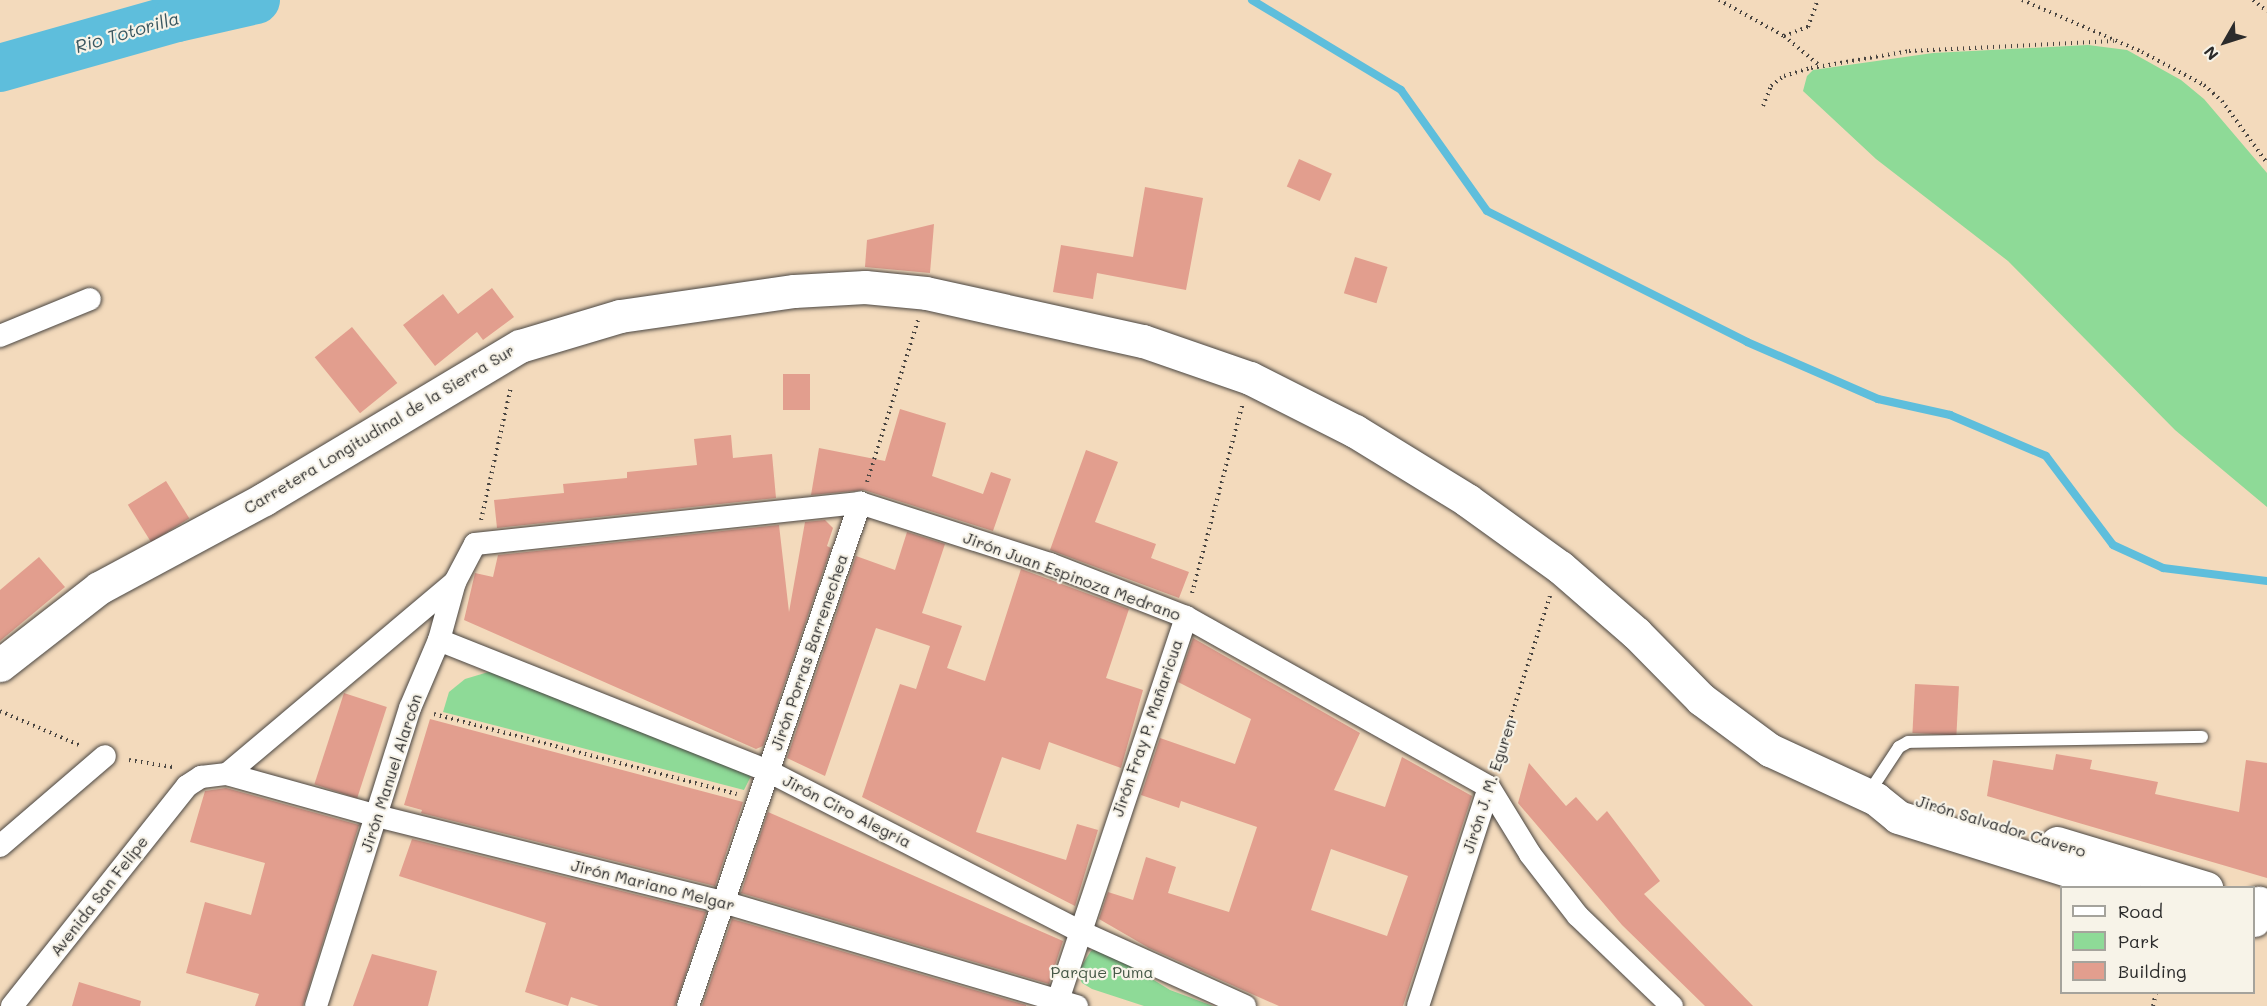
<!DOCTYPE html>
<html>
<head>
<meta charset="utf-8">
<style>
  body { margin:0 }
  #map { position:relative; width:2267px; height:1006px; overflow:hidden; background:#f3dabc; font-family:Mali,sans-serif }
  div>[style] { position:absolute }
  .green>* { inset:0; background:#8eda97 }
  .stream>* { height:8px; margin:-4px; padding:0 4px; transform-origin:4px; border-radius:4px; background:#5ebedc }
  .river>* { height:48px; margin:-24px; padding:0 24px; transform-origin:24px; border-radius:24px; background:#5ebedc }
  .building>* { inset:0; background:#e29e8e; transform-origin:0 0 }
  .path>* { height:4px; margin-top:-2px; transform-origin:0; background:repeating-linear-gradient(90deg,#494541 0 1.5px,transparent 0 6px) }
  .roads { filter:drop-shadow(0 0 2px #494541) drop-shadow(0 0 2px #494541) }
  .service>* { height:12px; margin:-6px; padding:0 6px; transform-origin:6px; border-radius:6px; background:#fff }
  .minor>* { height:22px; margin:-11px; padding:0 11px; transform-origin:11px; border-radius:11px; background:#fff }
  .trunk>* { height:33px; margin:-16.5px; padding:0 16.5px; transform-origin:16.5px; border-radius:16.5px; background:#fff }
  span { translate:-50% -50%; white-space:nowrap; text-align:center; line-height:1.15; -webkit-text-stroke:4.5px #f7f3e8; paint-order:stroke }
  .street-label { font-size:16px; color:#2b2b2b }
  .park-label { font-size:16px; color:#445746 }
  .water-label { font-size:18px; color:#3a5760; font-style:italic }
  .legend { position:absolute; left:2060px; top:886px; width:195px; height:108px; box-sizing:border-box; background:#f7f3e8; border:2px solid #a5a39c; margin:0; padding:8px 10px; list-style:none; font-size:18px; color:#2b2b2b }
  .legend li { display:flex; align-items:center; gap:12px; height:30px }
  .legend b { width:30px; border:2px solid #a5a39c }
  .north { position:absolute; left:2195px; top:12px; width:60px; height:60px; -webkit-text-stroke:4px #f7f3e8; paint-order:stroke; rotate:231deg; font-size:16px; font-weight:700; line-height:24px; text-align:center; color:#2b2b2b }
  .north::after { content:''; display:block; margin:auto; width:21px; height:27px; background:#2b2b2b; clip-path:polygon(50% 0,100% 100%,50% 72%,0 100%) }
</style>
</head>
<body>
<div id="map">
  <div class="green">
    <i style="clip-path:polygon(2088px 45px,2127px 50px,2181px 80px,2204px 99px,2267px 173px,2267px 507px,2175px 430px,2008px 261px,1876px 159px,1803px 91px,1807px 76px,1813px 70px,1933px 53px)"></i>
    <i style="clip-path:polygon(495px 670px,751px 776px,744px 790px,443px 712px,449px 692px,465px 679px)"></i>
    <i style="clip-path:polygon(1100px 947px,1170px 990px,1213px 1006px,1144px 1006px,1092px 989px,1082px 983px,1077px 973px,1091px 951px)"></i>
  </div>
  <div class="stream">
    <i style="left:1252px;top:0;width:174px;rotate:31.1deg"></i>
    <i style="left:1401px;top:90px;width:148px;rotate:54.6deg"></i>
    <i style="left:1487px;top:211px;width:291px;rotate:26.7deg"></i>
    <i style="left:1747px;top:342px;width:143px;rotate:23.5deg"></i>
    <i style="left:1878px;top:399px;width:74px;rotate:12.5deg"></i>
    <i style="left:1950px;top:415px;width:104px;rotate:23.1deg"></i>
    <i style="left:2046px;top:456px;width:111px;rotate:53deg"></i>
    <i style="left:2113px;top:545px;width:55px;rotate:24.7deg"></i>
    <i style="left:2163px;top:568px;width:105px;rotate:7.1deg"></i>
  </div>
  <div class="river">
    <i style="left:0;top:68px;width:184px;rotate:-15.8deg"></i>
    <i style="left:177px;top:18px;width:81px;rotate:-12.8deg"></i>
  </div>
  <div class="building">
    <i style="left:1299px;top:159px;width:36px;height:30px;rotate:24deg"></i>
    <i style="clip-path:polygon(1145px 187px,1203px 198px,1186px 290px,1097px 273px,1093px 299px,1053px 292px,1061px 245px,1133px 257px)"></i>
    <i style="clip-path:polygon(934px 224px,930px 273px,865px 267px,867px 240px)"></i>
    <i style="left:1355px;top:257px;width:34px;height:38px;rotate:17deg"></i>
    <i style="clip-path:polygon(492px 288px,514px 317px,483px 340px,477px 332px,435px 366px,403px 325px,443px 294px,458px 314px)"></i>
    <i style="left:352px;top:327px;width:72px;height:48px;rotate:51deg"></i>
    <i style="left:783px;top:374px;width:27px;height:36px"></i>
    <i style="clip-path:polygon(900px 409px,946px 423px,932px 476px,983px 494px,991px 472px,1011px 479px,993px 531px,864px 490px,811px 495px,819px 448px,885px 461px)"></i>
    <i style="clip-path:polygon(731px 435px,733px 458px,772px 454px,776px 498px,497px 528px,494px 500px,564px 493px,563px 484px,627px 478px,627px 472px,697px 465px,694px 439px)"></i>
    <i style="clip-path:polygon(1086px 450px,1118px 462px,1095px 522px,1156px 544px,1151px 558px,1189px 572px,1179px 598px,1050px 550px)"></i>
    <i style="left:166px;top:481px;width:44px;height:45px;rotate:58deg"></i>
    <i style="clip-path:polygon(825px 520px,833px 528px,827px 546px,831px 548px,763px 746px,756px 749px,464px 620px,475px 573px,493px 577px,498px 555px,779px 525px,789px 612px,805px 522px)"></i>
    <i style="clip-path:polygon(907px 532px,945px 544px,922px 613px,962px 626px,947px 668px,985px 681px,1021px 569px,1129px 609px,1106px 678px,1143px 690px,1121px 768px,1049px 742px,1040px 770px,1002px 757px,976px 832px,1066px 860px,1077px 824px,1098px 830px,1075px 906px,862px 797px,900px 684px,916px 689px,930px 646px,876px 628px,825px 776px,787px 758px,856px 556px,895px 570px)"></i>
    <i style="clip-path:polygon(39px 557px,65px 587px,0 641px,0 590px)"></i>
    <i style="clip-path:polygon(evenodd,1193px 638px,1360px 733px,1334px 790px,1385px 807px,1402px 757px,1472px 796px,1403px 1006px,1279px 1006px,1149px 948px,1099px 919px,1108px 892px,1133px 900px,1146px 857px,1176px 867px,1168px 893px,1229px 912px,1257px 827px,1181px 801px,1179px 808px,1141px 795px,1160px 738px,1235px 764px,1251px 719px,1178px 682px,1193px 638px,1331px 849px,1408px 876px,1387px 936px,1311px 910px,1331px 849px)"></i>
    <i style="left:1915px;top:684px;width:44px;height:49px;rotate:3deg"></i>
    <i style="left:344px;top:693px;width:45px;height:96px;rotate:18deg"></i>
    <i style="clip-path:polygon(430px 719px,743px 802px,715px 886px,421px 813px,422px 810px,404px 805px)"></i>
    <i style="clip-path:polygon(2056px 754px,2092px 760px,2090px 769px,2158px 782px,2155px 794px,2239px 812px,2246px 760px,2267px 763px,2267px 878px,1987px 796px,1993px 760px,2053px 770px)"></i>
    <i style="clip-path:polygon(1529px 763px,1566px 806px,1576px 797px,1597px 821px,1607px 811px,1660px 881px,1644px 894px,1753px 1006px,1705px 1006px,1622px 925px,1518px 803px)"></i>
    <i style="clip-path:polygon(226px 788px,359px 825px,303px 1006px,255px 1006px,259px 994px,186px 973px,205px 902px,251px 915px,265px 863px,190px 842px,205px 791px)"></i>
    <i style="clip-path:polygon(768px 812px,1063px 941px,1049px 984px,741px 893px)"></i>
    <i style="clip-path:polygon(412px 839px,706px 912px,675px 1006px,599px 1006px,571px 997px,568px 1006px,525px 992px,546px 923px,399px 876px)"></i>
    <i style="clip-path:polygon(732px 919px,1026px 1005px,1026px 1006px,702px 1006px)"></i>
    <i style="clip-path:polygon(372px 954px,437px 971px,428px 1006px,353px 1006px)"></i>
    <i style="clip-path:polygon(79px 982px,141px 1001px,140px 1006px,72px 1006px)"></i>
  </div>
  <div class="path">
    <i style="left:1719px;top:0;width:74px;rotate:29deg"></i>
    <i style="left:1784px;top:36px;width:47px;rotate:39.8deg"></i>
    <i style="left:2022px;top:0;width:131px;rotate:23.4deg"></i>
    <i style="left:2142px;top:52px;width:70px;rotate:28deg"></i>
    <i style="left:2204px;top:85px;width:24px;rotate:42deg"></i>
    <i style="left:2222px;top:101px;width:77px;rotate:54deg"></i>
    <i style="left:2253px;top:0;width:18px;rotate:38deg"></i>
    <i style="left:1784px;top:36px;width:26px;rotate:-21deg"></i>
    <i style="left:1808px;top:27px;width:29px;rotate:-70deg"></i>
    <i style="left:1763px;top:106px;width:22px;rotate:-68deg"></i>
    <i style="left:1771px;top:86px;width:16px;rotate:-38deg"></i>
    <i style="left:1784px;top:76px;width:28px;rotate:-17deg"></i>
    <i style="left:1811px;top:68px;width:99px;rotate:-9.8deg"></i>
    <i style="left:1909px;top:51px;width:205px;rotate:-2.8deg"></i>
    <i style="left:867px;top:482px;width:170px;rotate:-72.5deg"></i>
    <i style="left:481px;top:520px;width:136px;rotate:-77.3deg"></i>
    <i style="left:1192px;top:593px;width:194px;rotate:-75deg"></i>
    <i style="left:0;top:711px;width:86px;rotate:23.3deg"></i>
    <i style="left:434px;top:714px;width:313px;rotate:14.8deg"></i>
    <i style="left:129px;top:760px;width:44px;rotate:9.2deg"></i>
    <i style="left:1496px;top:763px;width:176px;rotate:-72.1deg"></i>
    <i style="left:2153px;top:1006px;width:14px;rotate:-78deg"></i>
  </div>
  <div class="roads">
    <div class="service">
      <i style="left:1868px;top:794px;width:56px;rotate:-56.6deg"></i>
      <i style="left:1899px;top:747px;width:10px;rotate:-29deg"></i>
      <i style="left:1908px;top:742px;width:294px;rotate:-1deg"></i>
    </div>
    <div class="minor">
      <i style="left:0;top:336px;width:97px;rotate:-22.3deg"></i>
      <i style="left:439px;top:640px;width:354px;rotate:21.7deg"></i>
      <i style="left:768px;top:771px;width:350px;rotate:27.2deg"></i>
      <i style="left:1079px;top:931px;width:182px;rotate:24.3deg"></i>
      <i style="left:227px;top:774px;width:156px;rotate:15.6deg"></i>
      <i style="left:377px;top:816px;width:357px;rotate:14deg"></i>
      <i style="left:723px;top:902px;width:369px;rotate:16.4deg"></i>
      <i style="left:0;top:846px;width:138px;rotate:-40.6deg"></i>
      <i style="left:12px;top:1006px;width:281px;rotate:-51.5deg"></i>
      <i style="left:187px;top:786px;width:17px;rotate:-33deg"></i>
      <i style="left:201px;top:777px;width:26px;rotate:-7deg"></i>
      <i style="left:227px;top:774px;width:298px;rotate:-40.1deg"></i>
      <i style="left:316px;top:1006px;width:312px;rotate:-72.5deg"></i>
      <i style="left:410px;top:708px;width:74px;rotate:-66.9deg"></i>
      <i style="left:439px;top:640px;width:60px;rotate:-74.6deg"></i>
      <i style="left:455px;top:582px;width:43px;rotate:-62.2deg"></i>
      <i style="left:475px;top:544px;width:387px;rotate:-6.1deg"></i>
      <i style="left:860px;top:503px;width:200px;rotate:17.8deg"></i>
      <i style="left:1050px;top:564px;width:146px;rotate:21.3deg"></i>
      <i style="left:1186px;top:617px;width:347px;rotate:29.3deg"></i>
      <i style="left:1489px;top:787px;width:79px;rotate:58.5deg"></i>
      <i style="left:1530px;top:854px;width:78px;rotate:52.3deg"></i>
      <i style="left:1578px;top:916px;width:130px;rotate:43.8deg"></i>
      <i style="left:688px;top:1006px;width:532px;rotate:-71.12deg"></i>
      <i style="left:1056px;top:1006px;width:410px;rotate:-71.5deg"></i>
      <i style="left:1418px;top:1006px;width:230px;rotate:-72deg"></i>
    </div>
    <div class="trunk">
      <i style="left:0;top:665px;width:125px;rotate:-37.9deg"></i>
      <i style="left:99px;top:588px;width:187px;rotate:-28.3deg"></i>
      <i style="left:264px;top:499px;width:298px;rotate:-30.9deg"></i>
      <i style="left:520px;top:346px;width:104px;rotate:-16.7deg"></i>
      <i style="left:620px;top:316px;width:176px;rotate:-8.2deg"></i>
      <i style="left:794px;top:291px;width:71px;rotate:-3.2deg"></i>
      <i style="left:865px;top:287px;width:61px;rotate:5.6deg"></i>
      <i style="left:926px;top:293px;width:222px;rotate:12.5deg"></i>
      <i style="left:1143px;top:341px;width:113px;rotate:19.1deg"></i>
      <i style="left:1250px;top:378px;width:118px;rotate:26.8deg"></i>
      <i style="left:1355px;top:431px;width:132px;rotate:31.6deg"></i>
      <i style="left:1467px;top:500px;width:115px;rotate:35.8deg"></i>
      <i style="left:1560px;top:567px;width:101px;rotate:41deg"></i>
      <i style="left:1636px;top:633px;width:93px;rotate:45.4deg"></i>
      <i style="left:1701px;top:699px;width:86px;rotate:36.5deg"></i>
      <i style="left:1770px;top:750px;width:117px;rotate:24.8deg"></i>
      <i style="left:1876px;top:799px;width:28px;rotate:39deg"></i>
      <i style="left:1898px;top:817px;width:237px;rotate:17.4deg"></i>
      <i style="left:2057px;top:843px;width:156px;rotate:16.8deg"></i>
      <i style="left:2254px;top:920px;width:18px;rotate:-74deg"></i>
    </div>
  </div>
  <div class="street-label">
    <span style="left:379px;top:429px;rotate:-31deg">Carretera Longitudinal de la Sierra Sur</span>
    <span style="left:1072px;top:576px;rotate:20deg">Jirón Juan Espinoza Medrano</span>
    <span style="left:809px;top:652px;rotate:-71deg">Jirón Porras Barrenechea</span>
    <span style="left:1147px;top:728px;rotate:-71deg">Jirón Fray P. Mañaricua</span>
    <span style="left:391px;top:773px;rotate:-72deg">Jirón Manuel Alarcón</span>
    <span style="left:1489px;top:786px;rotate:-72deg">Jirón J. M. Eguren</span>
    <span style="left:847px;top:811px;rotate:27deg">Jirón Ciro Alegría</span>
    <span style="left:2001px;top:826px;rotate:17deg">Jirón Salvador Cavero</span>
    <span style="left:653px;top:885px;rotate:14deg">Jirón Mariano Melgar</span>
    <span style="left:99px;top:896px;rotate:-52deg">Avenida San Felipe</span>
  </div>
  <div class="park-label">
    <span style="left:1102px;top:972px">Parque Puma</span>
  </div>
  <div class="water-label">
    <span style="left:127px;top:32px;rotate:-16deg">Rio Totorilla</span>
  </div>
  <ul class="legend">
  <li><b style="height:8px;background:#fff"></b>Road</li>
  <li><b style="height:16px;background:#8eda97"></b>Park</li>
  <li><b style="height:16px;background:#e29e8e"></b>Building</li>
  </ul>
  <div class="north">N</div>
</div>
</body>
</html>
